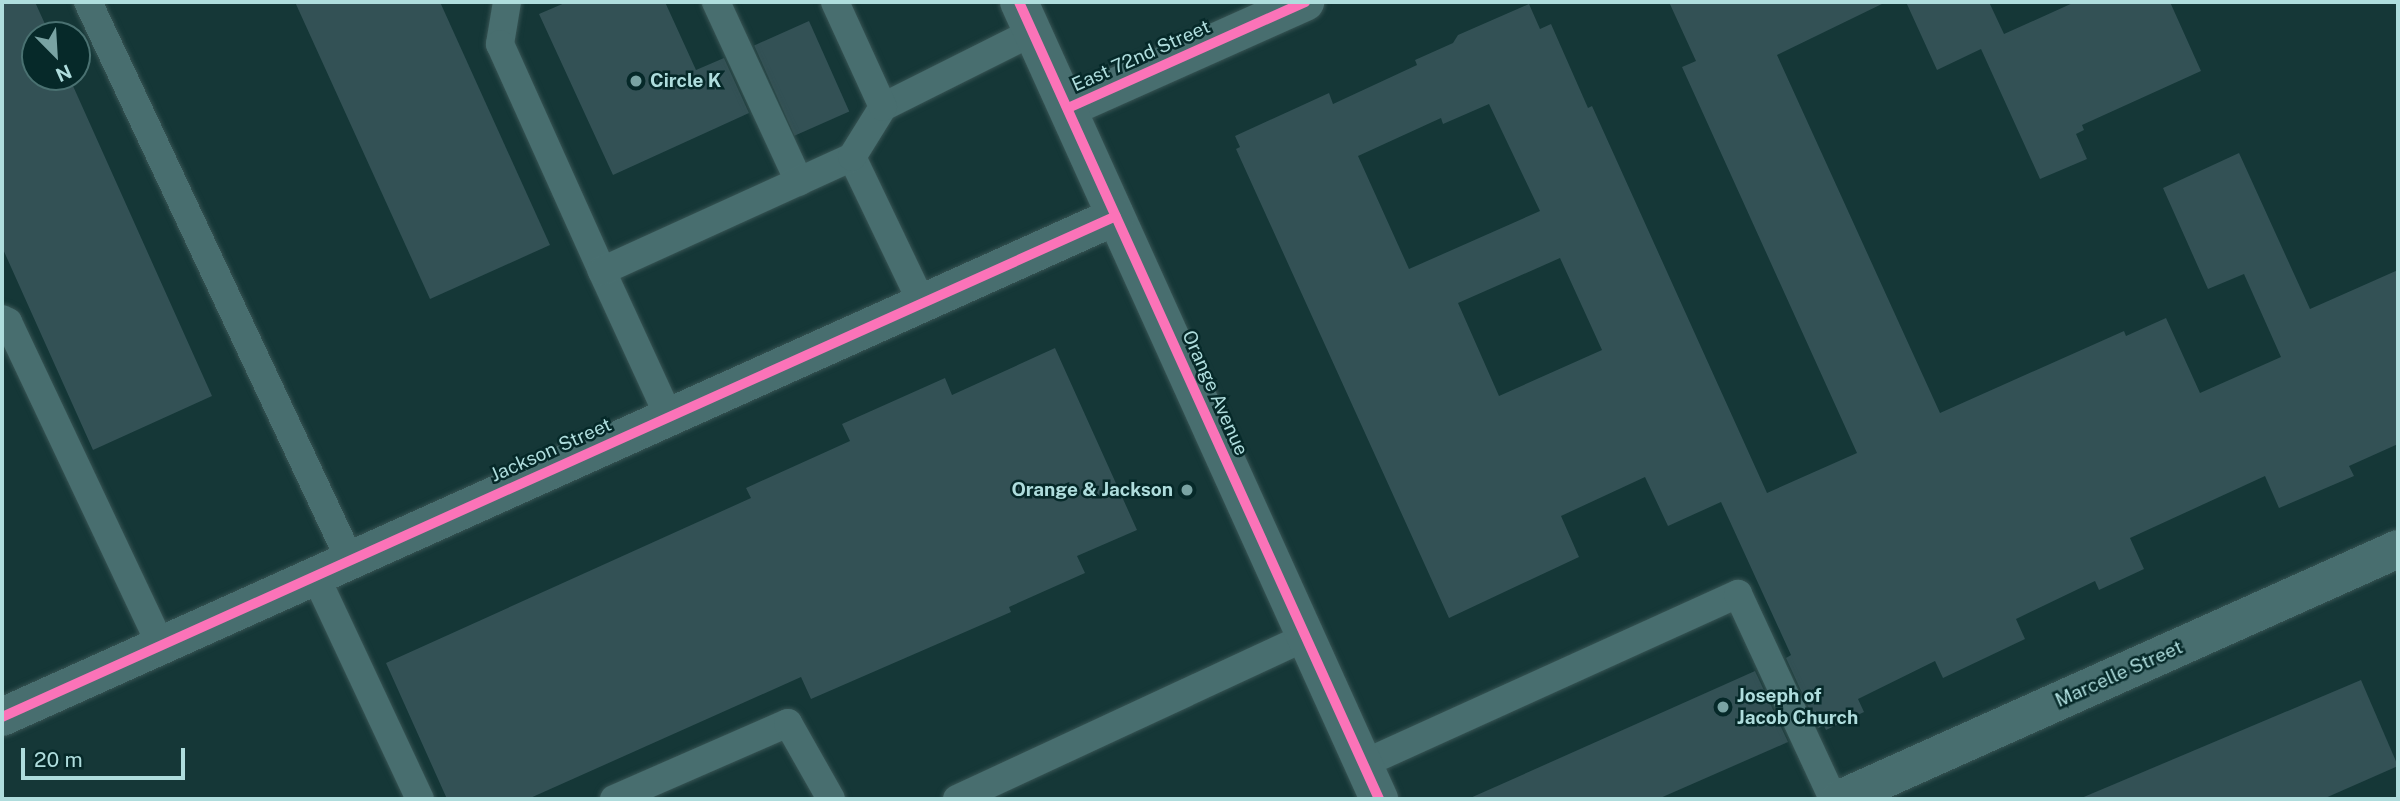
<!DOCTYPE html>
<html>
<head>
<meta charset="utf-8">
<style>
  body { margin:0 }
  #map { position:relative; width:2400px; height:801px; overflow:hidden; background:#153737; font-family:"Public Sans",sans-serif }
  div>[style] { position:absolute }
  .building>* { inset:0; background:#335155; transform-origin:0 0 }
  .roads { filter:drop-shadow(0 0 2px #385454) drop-shadow(0 0 2px #385454) }
  .service>* { height:28px; margin:-14px; padding:0 14px; transform-origin:14px; border-radius:14px; background:#486e6f }
  .minor>* { height:38px; margin:-19px; padding:0 19px; transform-origin:19px; border-radius:19px; background:#486e6f }
  .tertiary>* { height:38px; margin:-19px; padding:0 19px; transform-origin:19px; border-radius:19px; background:#486e6f }
  .cycleway>* { height:10px; margin:-5px; padding:0 5px; transform-origin:5px; border-radius:5px; background:#fb73b8 }
  .dots>* { width:19px; height:19px; translate:-50% -50%; box-sizing:border-box; border:4px solid #062929; border-radius:50% }
  span { translate:-50% -50%; white-space:nowrap; text-align:center; line-height:1.15; -webkit-text-stroke:5px #062929; paint-order:stroke }
  .street-label { font-size:19px; color:#afdddd }
  .poi-label { font-size:19px; color:#afdddd; font-weight:700 }
  .left { translate:0 -50%; text-align:left }
  .right { translate:-100% -50%; text-align:right }
  .frame { position:absolute; inset:0; border:4px solid #afdddd; pointer-events:none }
  .north { position:absolute; left:21px; top:21px; width:70px; height:70px; box-sizing:border-box; background:#062929; border:2px solid #4a7171; border-radius:50%; rotate:156deg; font-size:19px; font-weight:700; line-height:28px; text-align:center; color:#afdddd }
  .north::after { content:''; display:block; margin:auto; width:24px; height:32px; background:#79a3a3; clip-path:polygon(50% 0,100% 100%,50% 72%,0 100%) }
  .scale { position:absolute; left:21px; top:748px; width:164px; height:32px; box-sizing:border-box; border:4px solid #afdddd; border-top:0; padding-left:9px; font-size:21px; line-height:24px; white-space:nowrap; color:#afdddd; -webkit-text-stroke:5px #062929; paint-order:stroke }
</style>
</head>
<body>
<div id="map">
  <div class="building">
    <i style="clip-path:polygon(2px 2px,35px 2px,50px 35px,35px 35px,35px 77px,69px 77px,212px 396px,93px 450px,2px 247px)"></i>
    <i style="clip-path:polygon(295px 2px,440px 2px,550px 245px,430px 299px)"></i>
    <i style="clip-path:polygon(567px 2px,665px 2px,696px 70px,724px 58px,749px 113px,613px 175px,539px 14px)"></i>
    <i style="clip-path:polygon(evenodd,1669px 2px,1886px 2px,1777px 55px,1940px 413px,2124px 331px,2126px 336px,2166px 318px,2200px 393px,2281px 357px,2244px 274px,2208px 289px,2163px 188px,2239px 153px,2310px 309px,2398px 270px,2398px 444px,2349px 466px,2354px 476px,2279px 508px,2265px 476px,2130px 538px,2144px 569px,2099px 590px,2095px 581px,2016px 619px,2025px 639px,1943px 678px,1935px 661px,1858px 699px,1864px 712px,1826px 730px,1824px 726px,1818px 728px,1786px 658px,1791px 655px,1721px 502px,1668px 526px,1645px 477px,1561px 516px,1579px 557px,1449px 618px,1236px 149px,1240px 147px,1235px 136px,1329px 93px,1333px 104px,1417px 65px,1415px 60px,1453px 43px,1458px 35px,1529px 4px,1540px 29px,1551px 24px,1588px 108px,1592px 106px,1767px 493px,1857px 453px,1682px 67px,1696px 61px,1669px 2px,1489px 104px,1540px 211px,1409px 269px,1358px 156px,1441px 118px,1443px 124px,1489px 104px,1669px 2px,1560px 258px,1602px 350px,1499px 396px,1458px 303px,1560px 258px)"></i>
    <i style="clip-path:polygon(1906px 2px,1989px 2px,2004px 34px,2075px 2px,2170px 2px,2201px 71px,2082px 125px,2084px 130px,2076px 134px,2087px 159px,2040px 179px,1981px 49px,1937px 70px)"></i>
    <i style="left:809px;top:21px;width:99px;height:60px;rotate:66deg"></i>
    <i style="clip-path:polygon(1055px 348px,1137px 530px,1077px 556px,1085px 573px,1009px 607px,1011px 612px,811px 699px,801px 677px,528px 799px,447px 799px,386px 663px,751px 498px,746px 488px,850px 441px,842px 424px,945px 378px,952px 395px)"></i>
    <i style="clip-path:polygon(1755px 671px,1788px 742px,1658px 799px,1468px 799px)"></i>
    <i style="clip-path:polygon(2361px 680px,2398px 766px,2323px 799px,2079px 799px)"></i>
  </div>
  <div class="roads">
    <div class="service">
      <i style="left:88px;top:2px;width:616px;rotate:64.85deg"></i>
      <i style="left:507px;top:2px;width:43px;rotate:99.5deg"></i>
      <i style="left:500px;top:44px;width:249px;rotate:65.8deg"></i>
      <i style="left:716px;top:2px;width:198px;rotate:65.2deg"></i>
      <i style="left:883px;top:107px;width:168px;rotate:-26.6deg"></i>
      <i style="left:852px;top:157px;width:162px;rotate:64.4deg"></i>
      <i style="left:2px;top:319px;width:7px;rotate:27deg"></i>
      <i style="left:8px;top:322px;width:357px;rotate:64.7deg"></i>
      <i style="left:669px;top:417px;width:161px;rotate:-114.7deg"></i>
      <i style="left:602px;top:271px;width:275px;rotate:-24.5deg"></i>
      <i style="left:852px;top:157px;width:59px;rotate:-58.2deg"></i>
      <i style="left:883px;top:107px;width:115px;rotate:-114.6deg"></i>
      <i style="left:315px;top:575px;width:247px;rotate:64.9deg"></i>
      <i style="left:1363px;top:764px;width:412px;rotate:-24.4deg"></i>
      <i style="left:1738px;top:594px;width:226px;rotate:65.1deg"></i>
      <i style="left:614px;top:799px;width:190px;rotate:-23.6deg"></i>
      <i style="left:788px;top:723px;width:87px;rotate:60.5deg"></i>
      <i style="left:957px;top:799px;width:385px;rotate:-24.9deg"></i>
    </div>
    <div class="minor">
      <i style="left:1068px;top:108px;width:260px;rotate:-24.1deg"></i>
      <i style="left:1840px;top:799px;width:611px;rotate:-24.13deg"></i>
    </div>
    <div class="tertiary">
      <i style="left:1019px;top:2px;width:875px;rotate:65.69deg"></i>
      <i style="left:2px;top:717px;width:1221px;rotate:-24.21deg"></i>
    </div>
  </div>
  <div class="cycleway">
    <i style="left:1019px;top:2px;width:875px;rotate:65.69deg"></i>
    <i style="left:1068px;top:108px;width:260px;rotate:-24.1deg"></i>
    <i style="left:2px;top:717px;width:1221px;rotate:-24.21deg"></i>
  </div>
  <div class="dots">
    <i style="left:636px;top:81px;background:#79a3a3"></i>
    <i style="left:1187px;top:490px;background:#79a3a3"></i>
    <i style="left:1723px;top:707px;background:#79a3a3"></i>
  </div>
  <div class="street-label">
    <span style="left:1141px;top:56px;rotate:-24deg">East 72nd Street</span>
    <span style="left:1215px;top:393px;rotate:66deg">Orange Avenue</span>
    <span style="left:551px;top:450px;rotate:-24deg">Jackson Street</span>
    <span style="left:2119px;top:674px;rotate:-24deg">Marcelle Street</span>
  </div>
  <div class="poi-label">
    <span class="left" style="left:650px;top:81px">Circle K</span>
    <span class="right" style="left:1173px;top:490px">Orange &amp; Jackson</span>
    <span class="left" style="left:1737px;top:707px">Joseph of<br>Jacob Church</span>
  </div>
  <div class="frame"></div>
  <div class="north">N</div>
  <div class="scale">20 m</div>
</div>
</body>
</html>
